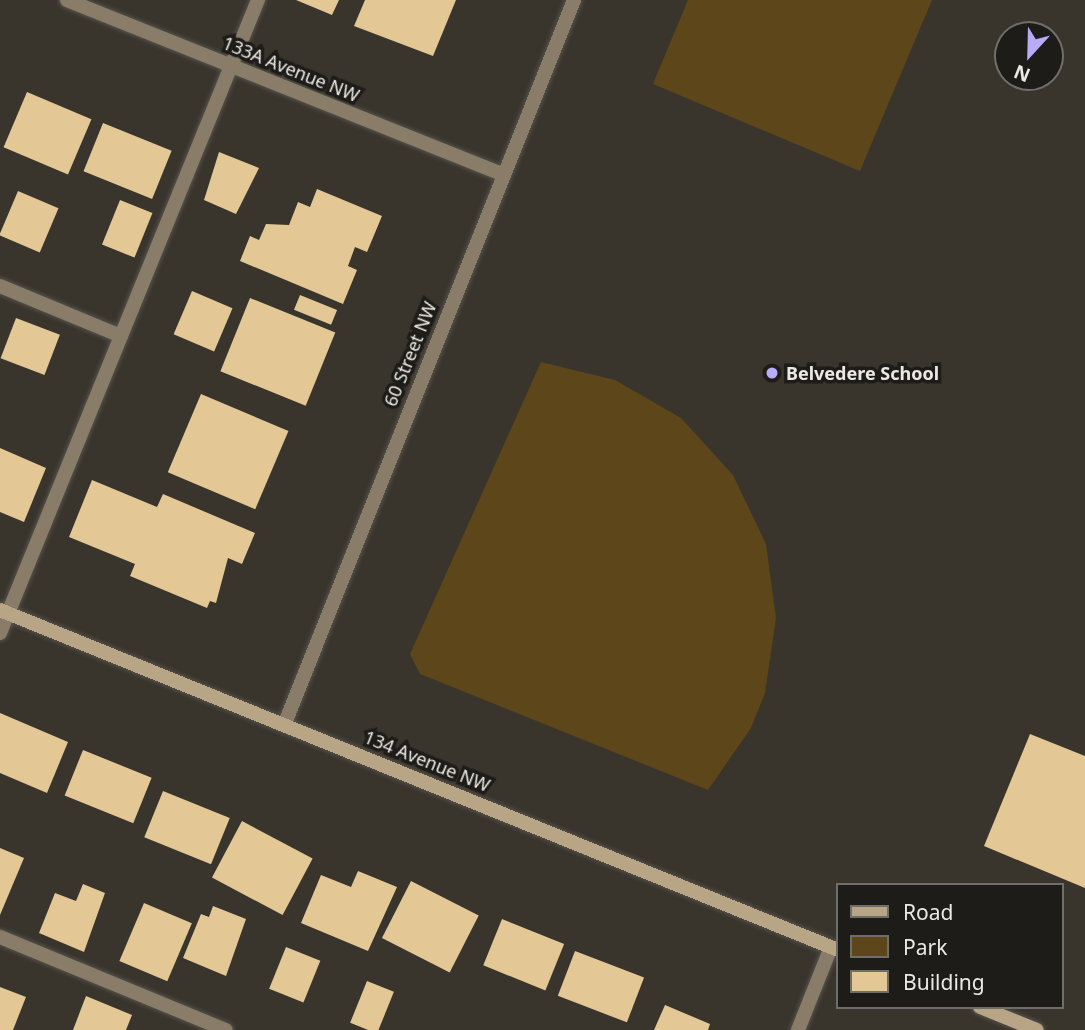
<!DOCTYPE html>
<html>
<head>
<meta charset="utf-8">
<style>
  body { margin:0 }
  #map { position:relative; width:1085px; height:1030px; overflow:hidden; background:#39352d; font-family:"Noto Sans",sans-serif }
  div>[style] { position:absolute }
  .green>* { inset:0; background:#5c461a }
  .building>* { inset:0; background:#e3c795; transform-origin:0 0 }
  .roads { filter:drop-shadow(0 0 2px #56524a) drop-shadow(0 0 2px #56524a) }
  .lane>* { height:14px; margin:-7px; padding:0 7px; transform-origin:7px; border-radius:7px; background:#897d69 }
  .street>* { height:14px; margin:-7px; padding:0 7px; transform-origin:7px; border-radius:7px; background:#897d69 }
  .secondary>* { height:14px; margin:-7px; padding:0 7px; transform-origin:7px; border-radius:7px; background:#b8a585 }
  .dots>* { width:19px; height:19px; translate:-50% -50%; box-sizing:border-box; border:4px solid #1e1c19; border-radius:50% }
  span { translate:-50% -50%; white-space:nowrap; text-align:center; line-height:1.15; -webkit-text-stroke:7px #1e1c19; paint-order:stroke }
  .street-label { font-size:18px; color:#ece9e4 }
  .poi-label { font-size:18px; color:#ece9e4; font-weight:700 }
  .left { translate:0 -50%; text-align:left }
  .legend { position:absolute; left:836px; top:883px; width:228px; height:126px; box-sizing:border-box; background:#1e1c19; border:2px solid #706e6a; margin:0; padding:9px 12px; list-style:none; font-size:21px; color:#ece9e4 }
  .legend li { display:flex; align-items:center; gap:14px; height:35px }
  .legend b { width:35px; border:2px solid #706e6a }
  .north { position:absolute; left:994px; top:21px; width:70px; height:70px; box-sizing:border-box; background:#1e1c19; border:2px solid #706e6a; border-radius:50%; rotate:202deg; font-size:19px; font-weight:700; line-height:28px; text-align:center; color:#ece9e4 }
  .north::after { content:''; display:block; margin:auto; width:24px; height:32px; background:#b8abf7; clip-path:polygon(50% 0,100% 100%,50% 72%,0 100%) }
</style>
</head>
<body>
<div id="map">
  <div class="green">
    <i style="clip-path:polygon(688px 0,932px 0,860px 171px,653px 84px)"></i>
    <i style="clip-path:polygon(541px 362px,615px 380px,681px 418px,733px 475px,766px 544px,776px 618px,765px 693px,751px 728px,708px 790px,420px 674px,410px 654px)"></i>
  </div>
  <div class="building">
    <i style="clip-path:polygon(296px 0,339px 0,332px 15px)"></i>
    <i style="clip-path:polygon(365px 0,456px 0,433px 56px,354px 26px)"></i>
    <i style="left:27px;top:92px;width:70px;height:60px;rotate:23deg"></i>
    <i style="left:103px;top:123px;width:74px;height:52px;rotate:22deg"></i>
    <i style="clip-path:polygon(219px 152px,259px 168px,236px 214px,204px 200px)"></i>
    <i style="clip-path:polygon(317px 189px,382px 216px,367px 252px,355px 247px,348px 266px,357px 270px,343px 304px,240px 261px,250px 236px,259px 240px,266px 224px,289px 225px,298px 202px,310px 207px)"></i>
    <i style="left:18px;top:191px;width:44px;height:48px;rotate:23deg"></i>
    <i style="left:120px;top:200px;width:35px;height:48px;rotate:22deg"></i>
    <i style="left:192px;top:291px;width:44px;height:47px;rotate:23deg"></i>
    <i style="left:300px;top:295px;width:40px;height:16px;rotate:22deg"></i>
    <i style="left:250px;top:298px;width:92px;height:79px;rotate:22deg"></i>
    <i style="left:16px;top:318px;width:47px;height:43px;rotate:21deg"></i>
    <i style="left:201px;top:394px;width:95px;height:85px;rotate:23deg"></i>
    <i style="clip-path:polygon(0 448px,46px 468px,24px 522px,0 512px)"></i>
    <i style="clip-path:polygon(92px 480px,157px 507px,163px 494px,255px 533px,242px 564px,228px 558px,216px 603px,210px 601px,207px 608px,130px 576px,135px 564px,69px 537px)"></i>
    <i style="clip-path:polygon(0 713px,68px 742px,47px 793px,0 773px)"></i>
    <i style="clip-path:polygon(1030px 734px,1085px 756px,1085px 888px,984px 846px)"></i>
    <i style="left:83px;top:750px;width:74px;height:49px;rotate:22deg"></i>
    <i style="left:163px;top:791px;width:72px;height:50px;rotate:22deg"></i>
    <i style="left:242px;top:821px;width:80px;height:64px;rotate:28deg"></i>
    <i style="clip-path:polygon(0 848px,24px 858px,0 915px)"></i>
    <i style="clip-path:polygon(358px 871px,397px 887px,368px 951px,301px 923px,321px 875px,351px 887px)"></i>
    <i style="left:411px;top:881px;width:76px;height:64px;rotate:27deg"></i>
    <i style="clip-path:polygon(83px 884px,105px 893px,84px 952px,39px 933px,55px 893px,76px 901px)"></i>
    <i style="left:144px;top:903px;width:52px;height:63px;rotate:23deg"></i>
    <i style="clip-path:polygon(213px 906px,246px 919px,226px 976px,183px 958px,201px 914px,209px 917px)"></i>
    <i style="left:502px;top:919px;width:67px;height:50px;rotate:22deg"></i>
    <i style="left:286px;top:947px;width:37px;height:45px;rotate:22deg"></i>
    <i style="left:575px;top:951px;width:74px;height:48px;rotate:21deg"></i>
    <i style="left:367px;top:981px;width:29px;height:45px;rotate:22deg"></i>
    <i style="clip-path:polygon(0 987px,26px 997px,13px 1030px,0 1030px)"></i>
    <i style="clip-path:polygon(86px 996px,132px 1015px,126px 1030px,73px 1030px)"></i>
    <i style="clip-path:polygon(665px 1005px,710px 1024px,708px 1030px,654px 1030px)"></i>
  </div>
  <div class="roads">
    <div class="lane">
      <i style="left:0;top:286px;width:131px;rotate:22.5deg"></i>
      <i style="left:0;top:633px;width:684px;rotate:-67.83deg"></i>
      <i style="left:0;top:937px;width:244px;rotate:22.4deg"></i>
    </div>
    <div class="street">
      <i style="left:67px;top:0;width:468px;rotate:21.8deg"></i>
      <i style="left:285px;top:723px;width:779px;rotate:-68.21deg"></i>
      <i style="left:798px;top:1030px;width:89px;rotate:-68.3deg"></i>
    </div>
    <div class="secondary">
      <i style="left:0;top:610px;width:904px;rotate:22.08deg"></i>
      <i style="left:980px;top:1007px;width:61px;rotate:22deg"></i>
    </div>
  </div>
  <div class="dots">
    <i style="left:772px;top:373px;background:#b8abf7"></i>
  </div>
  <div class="street-label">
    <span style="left:291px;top:69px;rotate:22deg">133A Avenue NW</span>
    <span style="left:410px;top:354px;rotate:-68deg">60 Street NW</span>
    <span style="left:427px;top:761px;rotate:22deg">134 Avenue NW</span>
  </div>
  <div class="poi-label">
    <span class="left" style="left:786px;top:373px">Belvedere School</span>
  </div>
  <ul class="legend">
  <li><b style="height:9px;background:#b8a585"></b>Road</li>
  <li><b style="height:19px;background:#5c461a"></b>Park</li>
  <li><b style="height:19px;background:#e3c795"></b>Building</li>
  </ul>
  <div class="north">N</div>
</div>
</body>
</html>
